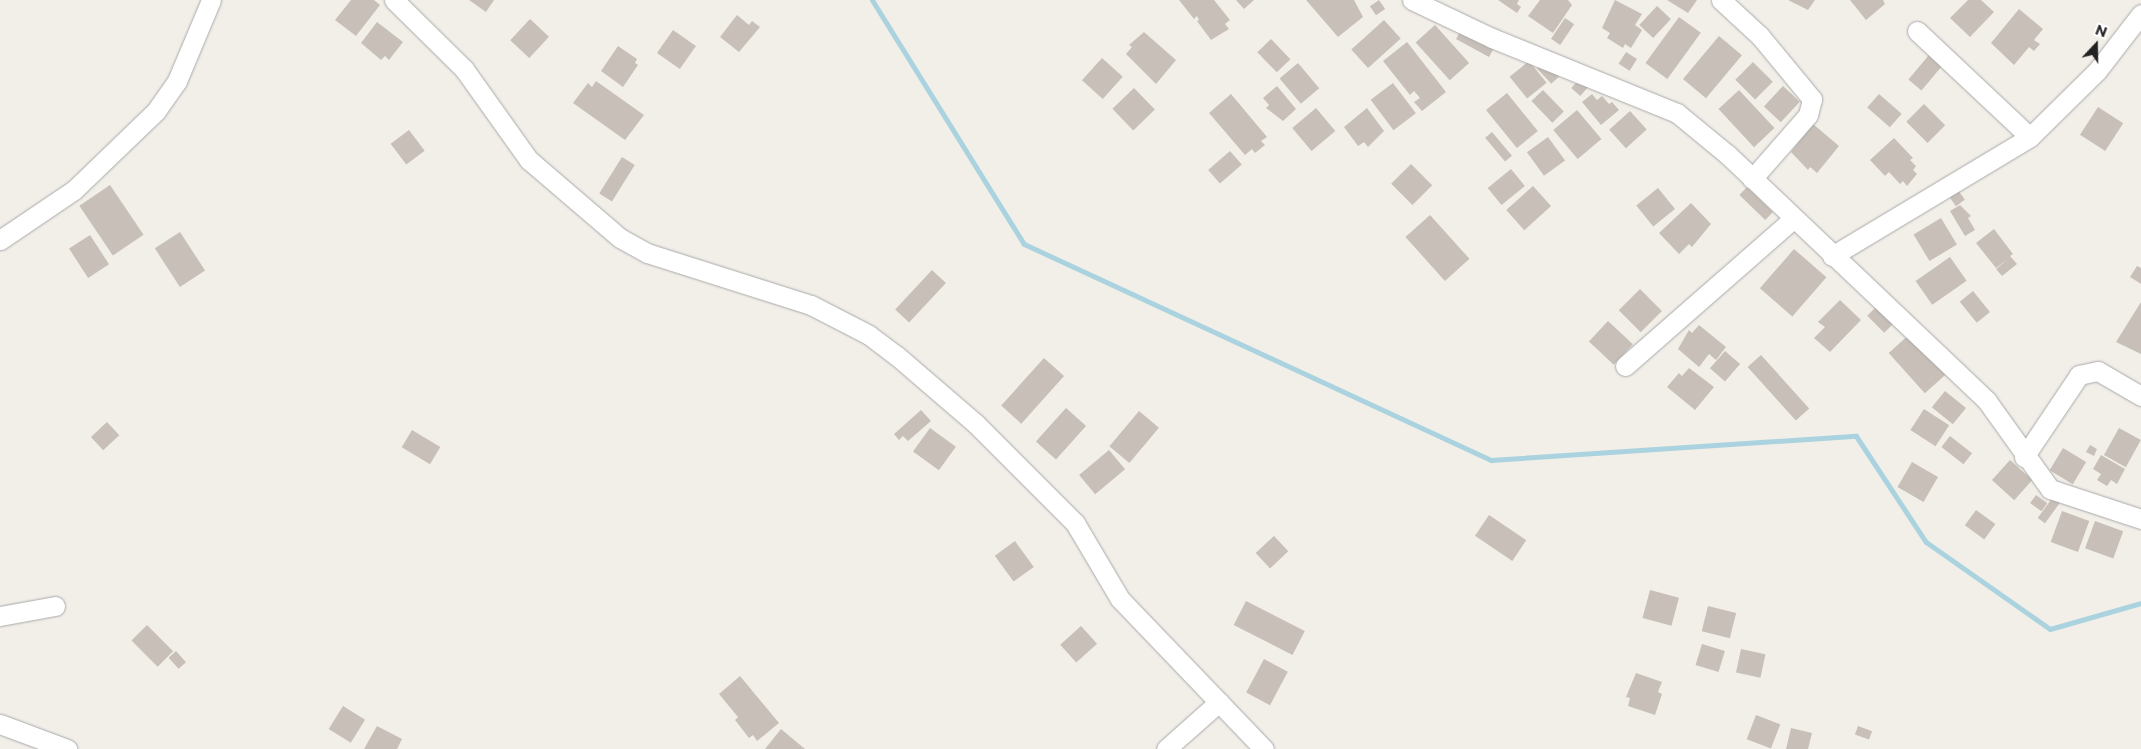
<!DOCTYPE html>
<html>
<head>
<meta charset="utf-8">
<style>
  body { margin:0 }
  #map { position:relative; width:2141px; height:749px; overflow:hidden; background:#f2efe9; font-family:Montserrat,sans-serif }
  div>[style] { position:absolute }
  .stream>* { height:5px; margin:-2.5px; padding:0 2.5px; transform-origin:2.5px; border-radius:2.5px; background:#aad3df }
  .building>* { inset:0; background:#c7bfb8; transform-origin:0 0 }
  .roads { filter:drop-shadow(0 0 1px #a9a9a9) drop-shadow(0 0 1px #a9a9a9) }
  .street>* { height:19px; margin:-9.5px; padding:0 9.5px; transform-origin:9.5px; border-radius:9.5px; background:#fff }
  span { translate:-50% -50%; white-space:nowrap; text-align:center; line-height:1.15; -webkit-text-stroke:5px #fff; paint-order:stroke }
  .north { position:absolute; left:2071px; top:20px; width:50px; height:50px; -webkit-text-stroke:4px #fff; paint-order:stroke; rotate:21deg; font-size:14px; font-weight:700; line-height:20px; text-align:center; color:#222 }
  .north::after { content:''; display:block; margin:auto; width:18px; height:22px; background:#222; clip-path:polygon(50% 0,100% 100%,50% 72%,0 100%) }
</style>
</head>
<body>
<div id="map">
  <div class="stream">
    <i style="left:872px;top:0;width:287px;rotate:58.1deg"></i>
    <i style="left:1024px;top:244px;width:515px;rotate:24.82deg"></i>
    <i style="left:1491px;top:460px;width:366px;rotate:-3.8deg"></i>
    <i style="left:1856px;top:436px;width:127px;rotate:56.6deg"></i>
    <i style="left:1926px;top:542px;width:151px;rotate:35.1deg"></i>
    <i style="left:2050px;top:629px;width:95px;rotate:-15.9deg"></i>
  </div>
  <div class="building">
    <i style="clip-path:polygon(351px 0,374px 0,380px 5px,356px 36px,335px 20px)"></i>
    <i style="clip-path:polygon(469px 0,494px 0,486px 12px)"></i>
    <i style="clip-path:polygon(1179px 0,1214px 0,1230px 20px,1225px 24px,1229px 29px,1211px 40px,1197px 21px,1199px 20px,1197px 16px,1194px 19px)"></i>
    <i style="clip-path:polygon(1236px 0,1254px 0,1244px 9px)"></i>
    <i style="clip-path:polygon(1306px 0,1354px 0,1363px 17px,1338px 37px)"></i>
    <i style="left:1379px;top:0;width:11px;height:11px;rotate:56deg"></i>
    <i style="clip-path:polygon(1498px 0,1519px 0,1517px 4px,1521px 7px,1517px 13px)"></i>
    <i style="clip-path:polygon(1540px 0,1568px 0,1572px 5px,1553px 33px,1528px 16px)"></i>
    <i style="clip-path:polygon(1615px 0,1642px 14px,1635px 25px,1642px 30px,1631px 48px,1625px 44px,1623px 48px,1607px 38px,1610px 33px,1602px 28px)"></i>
    <i style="clip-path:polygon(1667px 0,1697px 0,1688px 13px)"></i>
    <i style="clip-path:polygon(1788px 0,1815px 0,1808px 10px)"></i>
    <i style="clip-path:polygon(1850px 0,1883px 0,1885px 4px,1866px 20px)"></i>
    <i style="clip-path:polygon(1968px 0,1981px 0,1994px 12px,1970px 37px,1950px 18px)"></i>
    <i style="left:1657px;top:6px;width:19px;height:26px;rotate:43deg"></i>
    <i style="clip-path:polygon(2019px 9px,2043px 29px,2034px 40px,2040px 44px,2034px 51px,2029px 47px,2014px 65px,1991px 43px)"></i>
    <i style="clip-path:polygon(737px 15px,749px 25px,752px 21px,760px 27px,739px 52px,720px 37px)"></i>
    <i style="left:1679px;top:17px;width:27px;height:57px;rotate:36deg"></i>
    <i style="left:1565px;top:18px;width:11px;height:25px;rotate:34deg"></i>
    <i style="left:530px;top:19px;width:26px;height:29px;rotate:43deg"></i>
    <i style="left:1384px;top:20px;width:25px;height:44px;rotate:48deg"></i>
    <i style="clip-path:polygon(377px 22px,403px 42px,389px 60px,385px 56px,381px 60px,361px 43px)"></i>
    <i style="left:1435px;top:25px;width:51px;height:26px;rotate:48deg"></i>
    <i style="left:673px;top:30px;width:28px;height:28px;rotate:35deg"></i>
    <i style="clip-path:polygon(1144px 32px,1176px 60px,1156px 84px,1126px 54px,1132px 47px,1129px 45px)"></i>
    <i style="clip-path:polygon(1460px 32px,1481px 44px,1484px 39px,1495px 46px,1489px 57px,1456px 39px)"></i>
    <i style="left:1719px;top:36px;width:30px;height:56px;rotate:40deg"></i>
    <i style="left:1271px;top:39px;width:28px;height:19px;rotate:46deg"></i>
    <i style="clip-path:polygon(1407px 42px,1446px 92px,1422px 111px,1414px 102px,1420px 98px,1414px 91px,1410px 95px,1383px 61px)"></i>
    <i style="clip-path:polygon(618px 46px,637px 59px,635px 63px,638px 65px,623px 87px,601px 71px)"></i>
    <i style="left:1626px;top:52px;width:13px;height:14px;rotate:32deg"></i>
    <i style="left:1929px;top:55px;width:17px;height:32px;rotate:40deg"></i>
    <i style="left:1102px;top:58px;width:28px;height:30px;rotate:42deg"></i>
    <i style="left:1529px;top:61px;width:28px;height:25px;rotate:51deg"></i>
    <i style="left:1545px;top:61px;width:21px;height:11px;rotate:47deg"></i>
    <i style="left:1753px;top:62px;width:28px;height:25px;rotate:45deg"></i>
    <i style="left:1298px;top:63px;width:33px;height:24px;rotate:50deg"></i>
    <i style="left:1582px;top:76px;width:12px;height:16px;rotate:42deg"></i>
    <i style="clip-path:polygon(596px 81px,644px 115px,625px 140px,573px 103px,588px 83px,592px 87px)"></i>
    <i style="left:1393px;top:83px;width:38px;height:28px;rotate:53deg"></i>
    <i style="clip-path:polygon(1277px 86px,1296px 109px,1283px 121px,1266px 108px,1269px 105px,1263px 98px)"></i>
    <i style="left:1783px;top:86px;width:23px;height:28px;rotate:43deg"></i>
    <i style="left:1134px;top:88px;width:30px;height:30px;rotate:46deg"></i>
    <i style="left:1543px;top:90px;width:30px;height:16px;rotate:46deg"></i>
    <i style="left:1739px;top:90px;width:52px;height:28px;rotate:47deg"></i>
    <i style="left:1507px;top:93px;width:49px;height:27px;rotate:51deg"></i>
    <i style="clip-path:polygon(1231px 94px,1267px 137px,1261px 141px,1265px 145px,1255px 153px,1252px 149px,1245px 155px,1209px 113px)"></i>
    <i style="clip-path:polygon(1592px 94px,1597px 100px,1602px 96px,1609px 104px,1612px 102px,1619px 110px,1601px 125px,1582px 102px)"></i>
    <i style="left:1879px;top:94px;width:30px;height:18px;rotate:41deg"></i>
    <i style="left:1924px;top:104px;width:30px;height:25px;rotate:45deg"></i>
    <i style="left:2098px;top:107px;width:30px;height:33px;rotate:33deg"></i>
    <i style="left:1316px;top:108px;width:30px;height:31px;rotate:50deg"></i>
    <i style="clip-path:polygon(1367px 108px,1384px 131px,1368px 147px,1364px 142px,1358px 146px,1344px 127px)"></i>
    <i style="left:1577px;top:110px;width:38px;height:31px;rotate:50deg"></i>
    <i style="left:1630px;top:111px;width:25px;height:28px;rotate:48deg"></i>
    <i style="clip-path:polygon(1813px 124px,1839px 146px,1817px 173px,1810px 167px,1808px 170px,1791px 152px)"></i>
    <i style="left:409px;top:130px;width:26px;height:23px;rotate:53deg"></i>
    <i style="left:1492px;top:132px;width:31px;height:9px;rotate:50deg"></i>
    <i style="left:1548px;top:137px;width:29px;height:26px;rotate:54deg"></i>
    <i style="clip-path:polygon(1894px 138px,1913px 158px,1910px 160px,1916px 166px,1913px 170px,1917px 174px,1907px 186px,1903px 181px,1900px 184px,1889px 172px,1885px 176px,1870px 160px)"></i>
    <i style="left:1230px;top:151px;width:18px;height:29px;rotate:49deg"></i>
    <i style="left:622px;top:157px;width:15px;height:43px;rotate:32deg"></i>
    <i style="left:1411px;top:164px;width:30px;height:28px;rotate:45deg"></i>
    <i style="left:1511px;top:169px;width:22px;height:30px;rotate:51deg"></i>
    <i style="left:110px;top:185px;width:60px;height:37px;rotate:56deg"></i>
    <i style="left:1533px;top:186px;width:27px;height:36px;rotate:48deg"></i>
    <i style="left:1747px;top:187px;width:36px;height:11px;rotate:44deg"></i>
    <i style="left:1658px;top:188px;width:27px;height:28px;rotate:51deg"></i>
    <i style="left:1958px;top:190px;width:12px;height:11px;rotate:55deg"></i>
    <i style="clip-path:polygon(1691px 203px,1711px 224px,1692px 247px,1689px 244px,1679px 254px,1659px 233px)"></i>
    <i style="clip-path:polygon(1960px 205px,1971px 216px,1968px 218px,1975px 230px,1965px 236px,1950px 211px)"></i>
    <i style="left:1430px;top:215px;width:59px;height:33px;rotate:48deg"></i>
    <i style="left:1941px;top:218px;width:31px;height:32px;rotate:59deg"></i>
    <i style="clip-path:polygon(1994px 229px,2013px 254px,2010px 256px,2017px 264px,2002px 276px,1996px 269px,2008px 259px,1996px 268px,1976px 243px)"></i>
    <i style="left:180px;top:232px;width:46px;height:30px;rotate:57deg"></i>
    <i style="left:90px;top:235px;width:35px;height:25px;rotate:57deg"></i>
    <i style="left:1794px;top:249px;width:43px;height:52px;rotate:41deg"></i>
    <i style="left:1950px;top:257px;width:29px;height:42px;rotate:55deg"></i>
    <i style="clip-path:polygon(2137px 266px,2141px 268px,2141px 284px,2130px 277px)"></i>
    <i style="left:932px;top:270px;width:19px;height:54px;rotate:43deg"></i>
    <i style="left:1640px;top:289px;width:31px;height:30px;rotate:45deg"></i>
    <i style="left:1973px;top:291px;width:27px;height:17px;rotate:51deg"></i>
    <i style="clip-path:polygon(1840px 300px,1861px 320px,1830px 352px,1814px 338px,1825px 327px,1818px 322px)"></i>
    <i style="clip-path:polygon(2141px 302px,2141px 354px,2116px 342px)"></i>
    <i style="left:1880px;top:303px;width:24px;height:18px;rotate:45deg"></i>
    <i style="left:1608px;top:321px;width:34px;height:28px;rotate:43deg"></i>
    <i style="clip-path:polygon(1699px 325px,1726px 347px,1716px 360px,1709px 354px,1699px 367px,1678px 349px,1689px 330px,1692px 333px)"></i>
    <i style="left:1911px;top:333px;width:54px;height:30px;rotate:48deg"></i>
    <i style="left:1725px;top:351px;width:20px;height:23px;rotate:41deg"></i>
    <i style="left:1761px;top:355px;width:72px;height:18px;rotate:48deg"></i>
    <i style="left:1044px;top:358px;width:27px;height:64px;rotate:42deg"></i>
    <i style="clip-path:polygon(1689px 368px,1714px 387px,1695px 410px,1667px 387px,1679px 373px,1682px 376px)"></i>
    <i style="left:1945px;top:391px;width:27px;height:21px;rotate:39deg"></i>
    <i style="left:1066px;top:408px;width:27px;height:45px;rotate:42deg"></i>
    <i style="left:1924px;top:409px;width:30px;height:25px;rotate:33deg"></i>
    <i style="clip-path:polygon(921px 410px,931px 421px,908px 441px,903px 436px,899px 440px,894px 434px)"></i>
    <i style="left:1139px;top:411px;width:26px;height:46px;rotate:40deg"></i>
    <i style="left:107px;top:422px;width:18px;height:22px;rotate:47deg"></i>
    <i style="left:930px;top:428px;width:32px;height:29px;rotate:36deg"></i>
    <i style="left:2119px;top:428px;width:25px;height:31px;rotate:29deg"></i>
    <i style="left:412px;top:430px;width:33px;height:20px;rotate:31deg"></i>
    <i style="left:1950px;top:436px;width:28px;height:14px;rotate:38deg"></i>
    <i style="clip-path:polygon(2090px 445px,2097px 449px,2094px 456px,2086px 452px)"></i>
    <i style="left:2063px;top:448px;width:27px;height:26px;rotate:31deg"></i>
    <i style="left:1109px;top:450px;width:25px;height:39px;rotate:50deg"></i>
    <i style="clip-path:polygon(2101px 455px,2125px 469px,2117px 484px,2111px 480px,2107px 486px,2097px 480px,2101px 474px,2093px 469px)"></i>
    <i style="left:2010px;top:460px;width:30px;height:27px;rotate:42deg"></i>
    <i style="left:1912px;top:462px;width:30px;height:29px;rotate:30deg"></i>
    <i style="left:2036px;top:495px;width:14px;height:10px;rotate:36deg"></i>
    <i style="left:2053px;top:497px;width:9px;height:26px;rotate:36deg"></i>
    <i style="left:1976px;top:510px;width:24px;height:19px;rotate:36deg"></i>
    <i style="left:2062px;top:511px;width:29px;height:33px;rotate:20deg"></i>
    <i style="left:1489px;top:515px;width:45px;height:25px;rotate:34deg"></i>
    <i style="left:2095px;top:521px;width:30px;height:29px;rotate:20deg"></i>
    <i style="left:1274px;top:536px;width:21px;height:25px;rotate:47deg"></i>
    <i style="left:1015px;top:541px;width:32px;height:25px;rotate:54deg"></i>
    <i style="left:1650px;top:590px;width:30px;height:29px;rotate:15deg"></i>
    <i style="left:1246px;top:601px;width:66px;height:27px;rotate:27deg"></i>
    <i style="left:1708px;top:606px;width:29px;height:26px;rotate:14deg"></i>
    <i style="left:147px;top:625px;width:37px;height:22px;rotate:45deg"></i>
    <i style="left:1081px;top:626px;width:24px;height:28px;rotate:48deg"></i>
    <i style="left:1702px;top:644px;width:24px;height:22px;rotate:17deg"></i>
    <i style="left:1741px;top:649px;width:25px;height:24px;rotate:12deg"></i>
    <i style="left:176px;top:651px;width:15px;height:10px;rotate:48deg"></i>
    <i style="left:1264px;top:659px;width:27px;height:38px;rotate:28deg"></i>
    <i style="clip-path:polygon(1636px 673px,1662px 682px,1658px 692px,1662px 694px,1655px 715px,1628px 706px,1630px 698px,1626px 697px)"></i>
    <i style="clip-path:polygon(740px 676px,779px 723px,757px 741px,753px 735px,749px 738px,735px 720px,738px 717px,719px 694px)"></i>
    <i style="left:343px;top:706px;width:26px;height:27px;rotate:32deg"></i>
    <i style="left:1756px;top:715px;width:26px;height:26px;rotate:21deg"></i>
    <i style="clip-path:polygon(377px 726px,402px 739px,397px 749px,364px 749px)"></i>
    <i style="left:1858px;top:726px;width:15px;height:9px;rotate:20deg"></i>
    <i style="clip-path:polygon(1791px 728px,1812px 733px,1808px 749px,1786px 749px)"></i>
    <i style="clip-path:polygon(781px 729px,805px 749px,765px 749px)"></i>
  </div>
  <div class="roads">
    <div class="street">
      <i style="left:394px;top:0;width:98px;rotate:44.6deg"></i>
      <i style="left:464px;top:69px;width:112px;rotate:54.5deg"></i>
      <i style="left:529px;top:160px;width:120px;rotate:40.6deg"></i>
      <i style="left:620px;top:238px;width:31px;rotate:29deg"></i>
      <i style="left:647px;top:253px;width:172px;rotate:17.6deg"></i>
      <i style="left:811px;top:305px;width:65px;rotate:27.3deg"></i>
      <i style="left:869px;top:335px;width:35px;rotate:37deg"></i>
      <i style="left:897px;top:356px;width:104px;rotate:40.7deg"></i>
      <i style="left:976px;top:424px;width:140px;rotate:45deg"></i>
      <i style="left:1075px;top:523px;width:88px;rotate:59.4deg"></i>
      <i style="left:1120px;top:599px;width:208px;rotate:46.2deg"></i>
      <i style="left:1412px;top:0;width:89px;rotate:25.4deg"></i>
      <i style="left:1492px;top:38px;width:200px;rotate:22.1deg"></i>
      <i style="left:1677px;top:113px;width:65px;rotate:39.4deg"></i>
      <i style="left:1727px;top:154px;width:359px;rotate:43.5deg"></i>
      <i style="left:1987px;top:401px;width:108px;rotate:54.4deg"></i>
      <i style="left:2050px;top:489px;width:96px;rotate:18.2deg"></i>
      <i style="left:1721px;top:0;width:53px;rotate:42.7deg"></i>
      <i style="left:1760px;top:36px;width:82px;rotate:50.5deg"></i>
      <i style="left:1812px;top:99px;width:16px;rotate:104deg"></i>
      <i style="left:1808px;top:115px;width:85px;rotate:131.2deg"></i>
      <i style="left:1917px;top:31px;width:155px;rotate:43.2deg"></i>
      <i style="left:0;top:240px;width:89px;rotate:-34deg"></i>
      <i style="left:74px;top:190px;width:114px;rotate:-43.9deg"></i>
      <i style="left:156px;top:111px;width:37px;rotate:-55deg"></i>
      <i style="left:177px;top:81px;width:88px;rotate:-67.2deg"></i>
      <i style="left:1832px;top:256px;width:231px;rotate:-31deg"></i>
      <i style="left:2030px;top:137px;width:94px;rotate:-44.6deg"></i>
      <i style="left:2097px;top:71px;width:72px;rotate:-52.3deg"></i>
      <i style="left:1625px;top:366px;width:223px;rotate:-41.2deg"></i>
      <i style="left:2024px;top:457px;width:99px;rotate:-56.1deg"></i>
      <i style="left:2079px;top:375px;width:19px;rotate:-12deg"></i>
      <i style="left:2098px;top:371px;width:50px;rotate:30.2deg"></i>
      <i style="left:0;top:616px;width:56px;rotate:-10.3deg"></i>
      <i style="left:0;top:724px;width:72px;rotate:20.5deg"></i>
      <i style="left:1166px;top:749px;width:71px;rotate:-41.6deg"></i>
    </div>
  </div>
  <div class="north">N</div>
</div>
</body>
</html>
